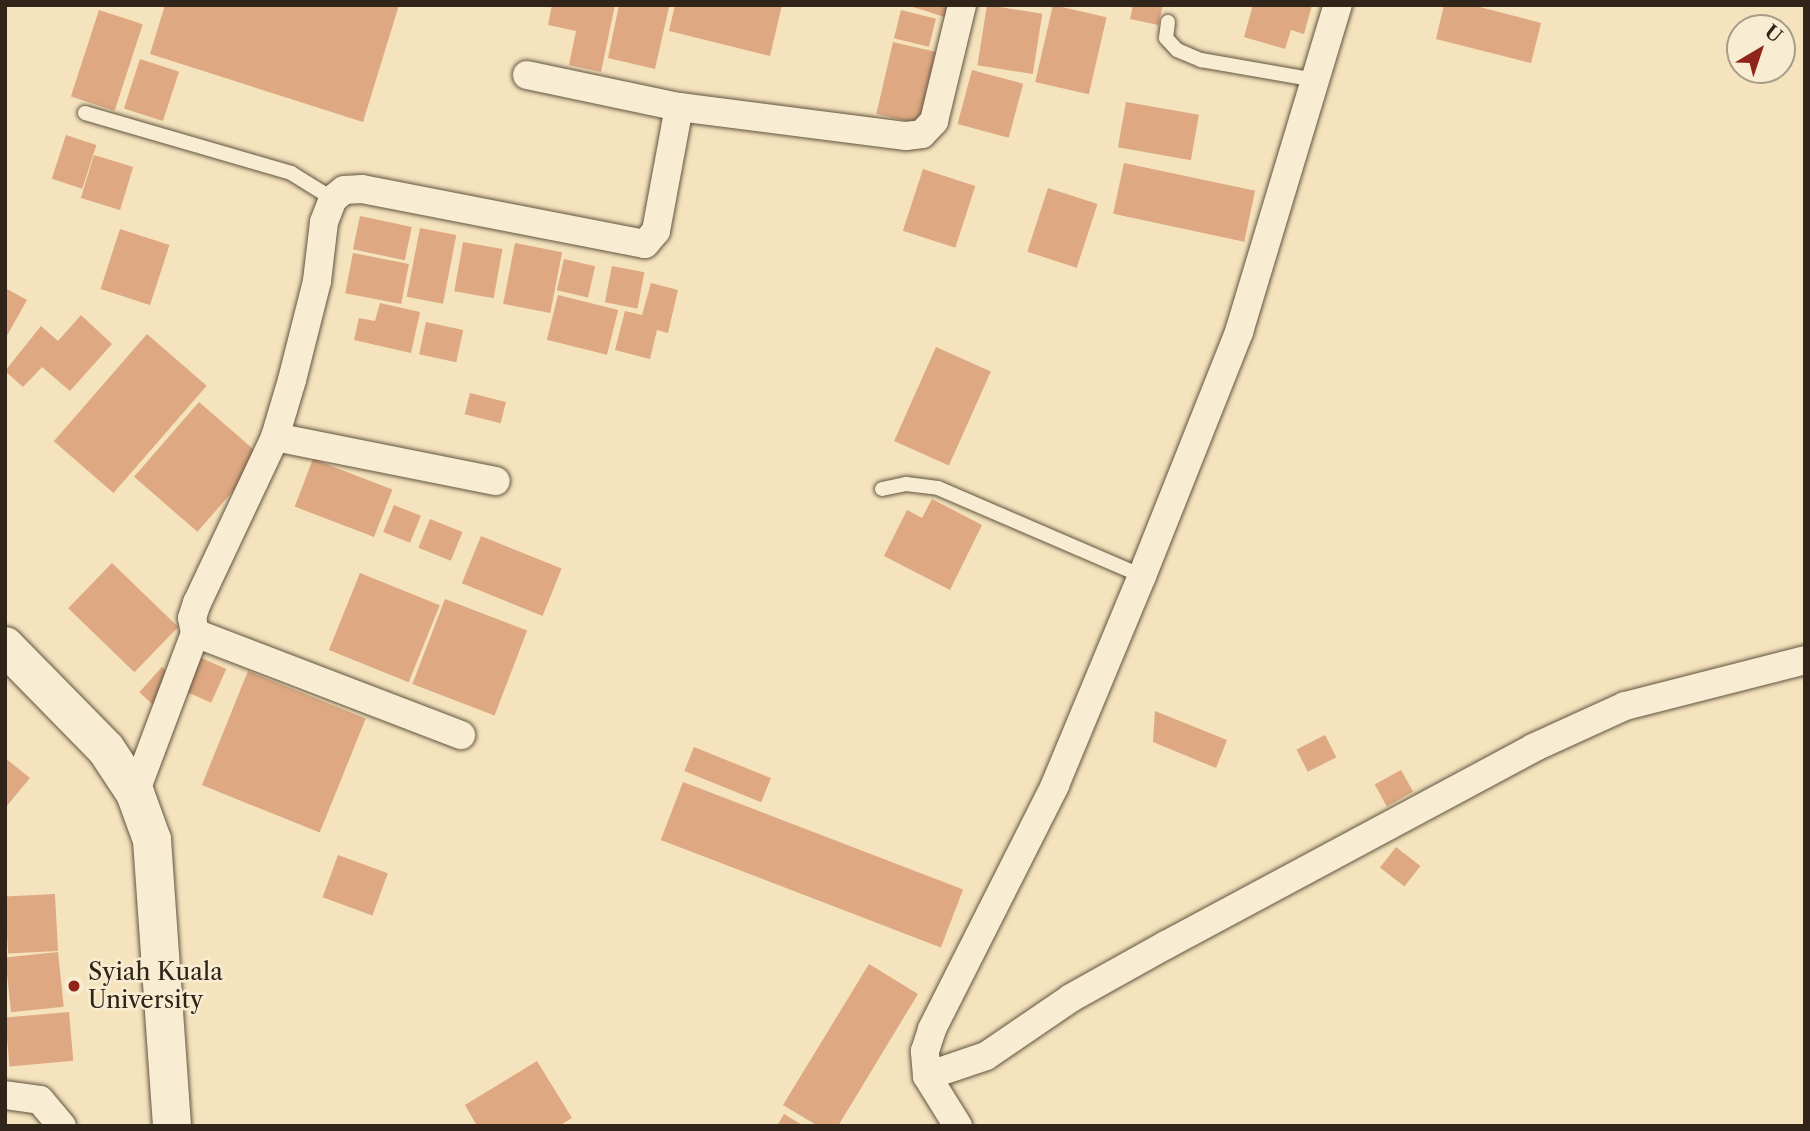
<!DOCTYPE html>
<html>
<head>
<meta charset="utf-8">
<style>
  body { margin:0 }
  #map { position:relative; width:1810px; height:1131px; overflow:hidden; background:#f4e3bc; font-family:"Libre Caslon Text",serif }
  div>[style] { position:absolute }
  .building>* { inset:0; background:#dda882; transform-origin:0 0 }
  .roads { filter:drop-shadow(0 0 2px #625442) drop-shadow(0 0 2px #625442) }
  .lane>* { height:14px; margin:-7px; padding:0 7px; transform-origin:7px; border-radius:7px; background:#f8edd3 }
  .street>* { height:28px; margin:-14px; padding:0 14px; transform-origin:14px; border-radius:14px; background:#f8edd3 }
  .secondary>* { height:38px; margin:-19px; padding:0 19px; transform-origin:19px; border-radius:19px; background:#f8edd3 }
  .dots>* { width:19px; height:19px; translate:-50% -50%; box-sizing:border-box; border:4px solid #f8edd3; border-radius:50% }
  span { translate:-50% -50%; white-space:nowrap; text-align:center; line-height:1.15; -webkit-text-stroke:5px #f8edd3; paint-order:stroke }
  .poi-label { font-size:24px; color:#312519 }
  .left { translate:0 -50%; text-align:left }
  .frame { position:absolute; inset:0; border:7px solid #312519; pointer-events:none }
  .north { position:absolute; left:1726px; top:14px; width:70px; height:70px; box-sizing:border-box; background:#f8edd3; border:2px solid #a89d89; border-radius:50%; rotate:39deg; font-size:19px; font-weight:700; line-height:28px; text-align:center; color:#312519 }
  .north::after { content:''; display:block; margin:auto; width:24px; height:32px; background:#8f2418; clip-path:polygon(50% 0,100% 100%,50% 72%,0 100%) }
</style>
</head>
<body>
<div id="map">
  <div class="building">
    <i style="clip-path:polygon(165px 5px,399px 5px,363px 122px,150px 54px)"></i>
    <i style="clip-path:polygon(552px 5px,615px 5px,601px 72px,569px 65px,576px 31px,548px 25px)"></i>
    <i style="clip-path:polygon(619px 5px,669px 7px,655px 69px,608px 58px)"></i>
    <i style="clip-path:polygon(675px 5px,782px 5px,770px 56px,669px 31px)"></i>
    <i style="clip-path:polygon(907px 5px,957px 5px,954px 20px)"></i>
    <i style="left:987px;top:5px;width:56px;height:61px;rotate:9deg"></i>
    <i style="left:1053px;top:5px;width:55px;height:79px;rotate:13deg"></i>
    <i style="clip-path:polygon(1133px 5px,1163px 5px,1158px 25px,1130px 19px)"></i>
    <i style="clip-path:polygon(1253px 5px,1312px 5px,1304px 34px,1291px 30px,1285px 49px,1244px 37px)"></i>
    <i style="clip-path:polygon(1444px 5px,1472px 5px,1541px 23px,1531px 63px,1436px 39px)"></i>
    <i style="left:99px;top:10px;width:46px;height:91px;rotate:18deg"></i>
    <i style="left:901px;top:10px;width:36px;height:29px;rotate:14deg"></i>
    <i style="left:893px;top:42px;width:51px;height:74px;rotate:13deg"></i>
    <i style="left:140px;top:59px;width:41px;height:52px;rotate:18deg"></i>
    <i style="left:972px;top:70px;width:53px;height:56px;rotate:15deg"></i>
    <i style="left:1126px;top:102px;width:74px;height:46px;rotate:10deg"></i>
    <i style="left:66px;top:135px;width:32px;height:46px;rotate:18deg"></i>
    <i style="left:94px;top:155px;width:41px;height:45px;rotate:17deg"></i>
    <i style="left:1124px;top:163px;width:134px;height:52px;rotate:12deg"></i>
    <i style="left:923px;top:169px;width:55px;height:65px;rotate:18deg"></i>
    <i style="left:1048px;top:188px;width:52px;height:67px;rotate:18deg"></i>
    <i style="left:360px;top:216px;width:53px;height:34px;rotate:12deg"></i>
    <i style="left:420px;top:228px;width:37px;height:70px;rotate:11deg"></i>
    <i style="left:120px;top:229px;width:52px;height:63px;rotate:18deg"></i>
    <i style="left:463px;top:242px;width:40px;height:50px;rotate:10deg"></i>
    <i style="left:515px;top:243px;width:48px;height:62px;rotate:11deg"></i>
    <i style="left:353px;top:253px;width:57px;height:41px;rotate:11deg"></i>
    <i style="left:564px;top:259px;width:32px;height:32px;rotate:13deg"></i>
    <i style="left:612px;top:266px;width:33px;height:37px;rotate:11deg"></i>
    <i style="clip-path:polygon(651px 283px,678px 290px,668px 333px,657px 330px,650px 359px,615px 350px,625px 311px,642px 315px)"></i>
    <i style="clip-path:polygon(5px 288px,27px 300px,5px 339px)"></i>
    <i style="left:558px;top:295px;width:62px;height:46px;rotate:14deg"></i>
    <i style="clip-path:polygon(380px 303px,420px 312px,411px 353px,354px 340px,359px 318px,375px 321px)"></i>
    <i style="clip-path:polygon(81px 315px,112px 344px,70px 391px,42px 367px,23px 387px,5px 371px,41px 326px,58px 341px)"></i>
    <i style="left:426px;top:322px;width:38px;height:33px;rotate:12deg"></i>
    <i style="left:147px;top:334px;width:79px;height:142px;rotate:41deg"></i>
    <i style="left:936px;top:347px;width:60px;height:103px;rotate:24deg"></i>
    <i style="left:470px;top:393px;width:37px;height:22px;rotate:14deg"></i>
    <i style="left:199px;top:402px;width:84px;height:99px;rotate:41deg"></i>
    <i style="left:313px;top:459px;width:85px;height:51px;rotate:21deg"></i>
    <i style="clip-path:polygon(932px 499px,982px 525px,950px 590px,884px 556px,907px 510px,922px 518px)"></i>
    <i style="left:394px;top:505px;width:29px;height:29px;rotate:22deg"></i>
    <i style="left:430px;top:519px;width:35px;height:31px;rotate:22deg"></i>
    <i style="left:481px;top:536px;width:87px;height:51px;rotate:22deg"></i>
    <i style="left:112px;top:563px;width:92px;height:63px;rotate:44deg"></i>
    <i style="left:360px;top:573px;width:86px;height:83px;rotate:22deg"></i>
    <i style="left:445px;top:599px;width:88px;height:91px;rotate:21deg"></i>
    <i style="left:197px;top:656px;width:32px;height:37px;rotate:24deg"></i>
    <i style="left:162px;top:667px;width:25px;height:34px;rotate:42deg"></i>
    <i style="left:248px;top:671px;width:127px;height:123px;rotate:22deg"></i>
    <i style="clip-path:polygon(1155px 711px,1227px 740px,1216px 768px,1153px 742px)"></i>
    <i style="left:1325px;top:735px;width:25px;height:32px;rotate:63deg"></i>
    <i style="left:694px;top:747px;width:83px;height:26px;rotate:22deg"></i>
    <i style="clip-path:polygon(5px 758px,30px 778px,5px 808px)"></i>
    <i style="left:1401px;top:770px;width:25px;height:30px;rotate:61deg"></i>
    <i style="left:683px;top:782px;width:300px;height:62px;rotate:21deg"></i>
    <i style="left:1396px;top:847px;width:31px;height:26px;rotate:38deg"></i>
    <i style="left:338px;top:855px;width:53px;height:45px;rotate:20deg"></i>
    <i style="left:55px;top:894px;width:57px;height:50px;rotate:87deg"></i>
    <i style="left:58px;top:952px;width:55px;height:53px;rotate:84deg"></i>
    <i style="clip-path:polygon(869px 964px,918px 994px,838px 1126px,818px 1126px,783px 1105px)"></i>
    <i style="left:69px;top:1012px;width:49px;height:64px;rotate:85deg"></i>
    <i style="clip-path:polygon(537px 1061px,572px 1118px,559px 1126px,477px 1126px,465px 1105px)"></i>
    <i style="clip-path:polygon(784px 1114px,804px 1126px,777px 1126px)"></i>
  </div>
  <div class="roads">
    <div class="lane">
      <i style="left:1168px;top:22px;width:16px;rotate:97deg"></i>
      <i style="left:1166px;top:38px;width:16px;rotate:47deg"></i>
      <i style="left:1177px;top:50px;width:26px;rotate:23deg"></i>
      <i style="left:1201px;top:60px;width:117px;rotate:9.9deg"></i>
      <i style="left:85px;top:113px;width:215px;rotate:16.2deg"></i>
      <i style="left:291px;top:173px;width:49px;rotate:31.8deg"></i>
      <i style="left:882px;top:489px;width:25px;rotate:-12deg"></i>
      <i style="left:906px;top:484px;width:32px;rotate:7deg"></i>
      <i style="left:938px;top:488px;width:222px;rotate:23.3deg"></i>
    </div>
    <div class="street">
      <i style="left:527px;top:75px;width:155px;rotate:11.9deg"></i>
      <i style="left:275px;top:437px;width:225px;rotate:11.3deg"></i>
      <i style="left:195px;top:633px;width:285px;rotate:21deg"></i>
      <i style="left:135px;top:793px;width:171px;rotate:-69.4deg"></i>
      <i style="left:195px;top:633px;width:15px;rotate:-101deg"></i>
      <i style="left:192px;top:618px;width:16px;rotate:-72deg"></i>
      <i style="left:197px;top:603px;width:183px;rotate:-64.8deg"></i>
      <i style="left:275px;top:437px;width:59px;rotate:-73.4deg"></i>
      <i style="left:292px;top:380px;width:102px;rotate:-75.8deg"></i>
      <i style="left:317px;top:281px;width:59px;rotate:-83.2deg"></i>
      <i style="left:324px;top:222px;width:25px;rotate:-69deg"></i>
      <i style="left:333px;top:199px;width:14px;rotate:-39deg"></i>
      <i style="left:344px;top:190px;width:18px;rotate:-3deg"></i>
      <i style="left:362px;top:189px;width:288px;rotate:11deg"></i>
      <i style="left:645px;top:244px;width:17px;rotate:-50deg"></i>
      <i style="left:656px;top:231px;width:126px;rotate:-79.5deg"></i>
      <i style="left:679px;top:107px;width:229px;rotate:7.3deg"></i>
      <i style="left:906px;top:136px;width:16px;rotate:-7deg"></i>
      <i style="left:922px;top:134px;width:18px;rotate:-47deg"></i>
      <i style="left:934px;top:121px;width:119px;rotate:-76.4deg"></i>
      <i style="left:927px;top:1076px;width:62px;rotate:-18.7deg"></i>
      <i style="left:986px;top:1056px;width:103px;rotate:-34.3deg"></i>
      <i style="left:1071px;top:998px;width:109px;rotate:-29.2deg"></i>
      <i style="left:1166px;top:945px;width:417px;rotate:-28.2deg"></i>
      <i style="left:1533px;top:748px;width:101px;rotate:-24.5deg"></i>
      <i style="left:1625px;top:706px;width:186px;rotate:-14.3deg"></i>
      <i style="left:5px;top:1095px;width:35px;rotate:8deg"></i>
      <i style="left:40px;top:1100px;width:34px;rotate:50deg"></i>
      <i style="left:958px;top:1126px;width:59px;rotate:-121.8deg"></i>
      <i style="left:927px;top:1076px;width:25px;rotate:-95deg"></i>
      <i style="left:925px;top:1051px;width:23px;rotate:-72deg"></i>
      <i style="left:932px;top:1029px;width:273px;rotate:-63.2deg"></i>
      <i style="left:1055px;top:785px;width:226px;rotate:-67.4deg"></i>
      <i style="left:1142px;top:576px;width:263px;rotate:-68.3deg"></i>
      <i style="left:1239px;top:332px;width:342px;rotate:-73.2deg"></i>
    </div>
    <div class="secondary">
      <i style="left:5px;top:646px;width:144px;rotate:45.6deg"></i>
      <i style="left:106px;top:749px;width:53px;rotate:56.6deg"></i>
      <i style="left:135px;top:793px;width:50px;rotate:70.1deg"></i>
      <i style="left:152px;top:840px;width:287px;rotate:86deg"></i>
    </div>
  </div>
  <div class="dots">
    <i style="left:74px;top:986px;background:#8f2418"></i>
  </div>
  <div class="poi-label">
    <span class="left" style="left:88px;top:986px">Syiah Kuala<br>University</span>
  </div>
  <div class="frame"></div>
  <div class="north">U</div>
</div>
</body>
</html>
